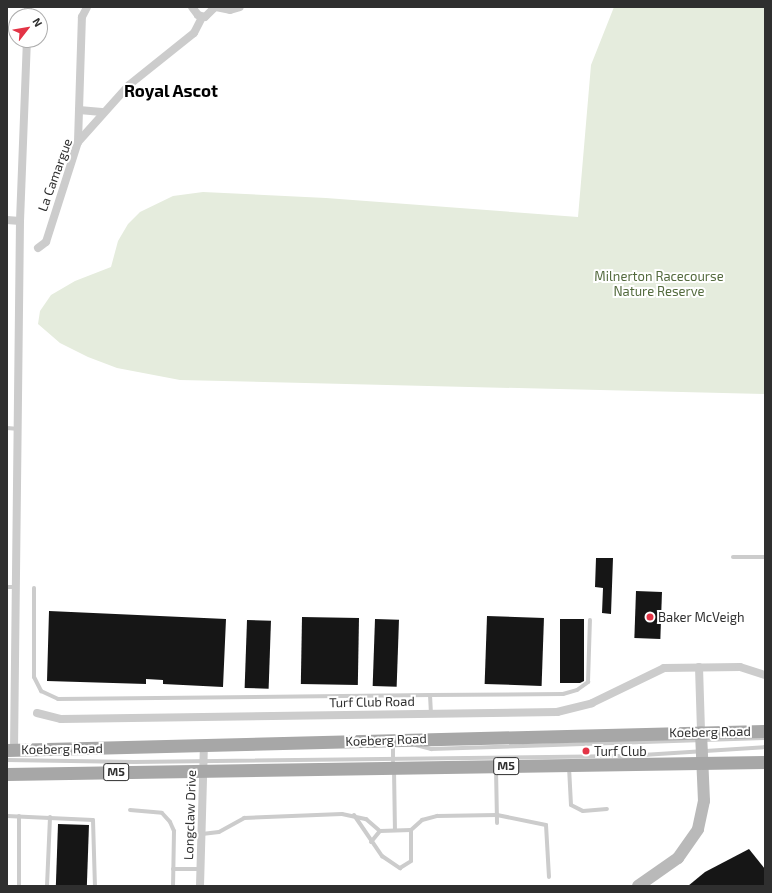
<!DOCTYPE html>
<html>
<head>
<meta charset="utf-8">
<style>
  body { margin:0 }
  #map { position:relative; width:772px; height:893px; overflow:hidden; background:#fff; font-family:"Exo 2",sans-serif }
  div>[style] { position:absolute }
  .green>* { inset:0; background:#e5ecdd }
  .building>* { inset:0; background:#161616; transform-origin:0 0 }
  .lane>* { height:4px; margin:-2px; padding:0 2px; transform-origin:2px; border-radius:2px; background:#ccc }
  .street>* { height:8px; margin:-4px; padding:0 4px; transform-origin:4px; border-radius:4px; background:#ccc }
  .secondary>* { height:12px; margin:-6px; padding:0 6px; transform-origin:6px; border-radius:6px; background:#b9b9b9 }
  .primary>* { height:13px; margin:-6.5px; padding:0 6.5px; transform-origin:6.5px; border-radius:6.5px; background:#a7a7a7 }
  .dots>* { width:11px; height:11px; translate:-50% -50%; box-sizing:border-box; border:2px solid #fff; border-radius:50% }
  span { translate:-50% -50%; white-space:nowrap; text-align:center; line-height:1.15; -webkit-text-stroke:4px #fff; paint-order:stroke }
  .shield-label span { padding:1px 3px; background:#fff; border:1px solid; border-radius:3px; -webkit-text-stroke-width:0 }
  .shield-label { font-size:12px; color:#2f2f2f; font-weight:700 }
  .street-label { font-size:13px; color:#2f2f2f }
  .park-label { font-size:13px; color:#536a3d }
  .poi-label { font-size:13px; color:#2f2f2f }
  .left { translate:0 -50%; text-align:left }
  .district-label { font-size:17px; color:#000; font-weight:700 }
  .frame { position:absolute; inset:0; border:8px solid #2f2f2f; pointer-events:none }
  .north { position:absolute; left:8px; top:8px; width:40px; height:40px; box-sizing:border-box; background:#fff; border:1px solid #acacac; border-radius:50%; rotate:59deg; font-size:11px; font-weight:700; line-height:16px; text-align:center; color:#2f2f2f }
  .north::after { content:''; display:block; margin:auto; width:14px; height:18px; background:#e33446; clip-path:polygon(50% 0,100% 100%,50% 72%,0 100%) }
</style>
</head>
<body>
<div id="map">
  <div class="green">
    <i style="clip-path:polygon(614px 7px,765px 7px,765px 394px,180px 380px,117px 368px,88px 357px,60px 343px,38px 324px,40px 311px,51px 295px,75px 281px,111px 267px,118px 241px,128px 224px,140px 212px,173px 196px,203px 192px,326px 198px,578px 217px,591px 65px)"></i>
  </div>
  <div class="building">
    <i style="clip-path:polygon(596px 558px,613px 558px,611px 614px,602px 613px,603px 588px,595px 587px)"></i>
    <i style="left:636px;top:591px;width:26px;height:47px;rotate:2deg"></i>
    <i style="clip-path:polygon(49px 611px,226px 619px,223px 687px,163px 684px,163px 680px,146px 679px,146px 684px,47px 681px)"></i>
    <i style="left:487px;top:616px;width:57px;height:68px;rotate:2deg"></i>
    <i style="left:302px;top:617px;width:57px;height:67px;rotate:1deg"></i>
    <i style="left:375px;top:619px;width:24px;height:67px;rotate:2deg"></i>
    <i style="clip-path:polygon(560px 619px,584px 619px,584px 681px,580px 683px,560px 683px)"></i>
    <i style="left:247px;top:620px;width:24px;height:68px;rotate:2deg"></i>
    <i style="left:58px;top:824px;width:31px;height:62px;rotate:2deg"></i>
    <i style="clip-path:polygon(749px 849px,765px 869px,765px 886px,688px 886px,705px 872px)"></i>
  </div>
  <div class="lane">
    <i style="left:7px;top:428px;width:12px;rotate:5deg"></i>
    <i style="left:733px;top:557px;width:32px"></i>
    <i style="left:7px;top:587px;width:10px"></i>
    <i style="left:34px;top:588px;width:89px;rotate:90deg"></i>
    <i style="left:34px;top:677px;width:16px;rotate:63deg"></i>
    <i style="left:41px;top:691px;width:19px;rotate:25deg"></i>
    <i style="left:58px;top:699px;width:372px;rotate:-0.6deg"></i>
    <i style="left:430px;top:695px;width:18px;rotate:87deg"></i>
    <i style="left:430px;top:695px;width:133px;rotate:-0.4deg"></i>
    <i style="left:563px;top:694px;width:15px;rotate:-16deg"></i>
    <i style="left:577px;top:690px;width:14px;rotate:-36deg"></i>
    <i style="left:588px;top:682px;width:62px;rotate:-88.2deg"></i>
    <i style="left:393px;top:741px;width:20px;rotate:90deg"></i>
    <i style="left:416px;top:745px;width:16px;rotate:15deg"></i>
    <i style="left:431px;top:749px;width:334px;rotate:-1.9deg"></i>
    <i style="left:7px;top:760px;width:127px;rotate:0.9deg"></i>
    <i style="left:134px;top:762px;width:493px;rotate:-0.7deg"></i>
    <i style="left:627px;top:756px;width:138px;rotate:-3.7deg"></i>
    <i style="left:569px;top:767px;width:38px;rotate:87deg"></i>
    <i style="left:571px;top:805px;width:13px;rotate:27deg"></i>
    <i style="left:583px;top:811px;width:24px;rotate:-5deg"></i>
    <i style="left:394px;top:769px;width:61px;rotate:89.1deg"></i>
    <i style="left:496px;top:769px;width:54px;rotate:88.9deg"></i>
    <i style="left:130px;top:810px;width:32px;rotate:5deg"></i>
    <i style="left:162px;top:813px;width:12px;rotate:48deg"></i>
    <i style="left:170px;top:822px;width:10px;rotate:66deg"></i>
    <i style="left:174px;top:831px;width:55px;rotate:91deg"></i>
    <i style="left:354px;top:815px;width:50px;rotate:55.7deg"></i>
    <i style="left:382px;top:856px;width:22px;rotate:34deg"></i>
    <i style="left:400px;top:868px;width:13px;rotate:-32deg"></i>
    <i style="left:411px;top:861px;width:31px;rotate:-90deg"></i>
    <i style="left:7px;top:816px;width:86px;rotate:2.7deg"></i>
    <i style="left:93px;top:820px;width:66px;rotate:88.3deg"></i>
    <i style="left:202px;top:834px;width:17px;rotate:-7deg"></i>
    <i style="left:219px;top:832px;width:29px;rotate:-29deg"></i>
    <i style="left:244px;top:818px;width:98px;rotate:-2.3deg"></i>
    <i style="left:342px;top:814px;width:25px;rotate:12deg"></i>
    <i style="left:366px;top:819px;width:18px;rotate:41deg"></i>
    <i style="left:380px;top:831px;width:31px;rotate:-2deg"></i>
    <i style="left:411px;top:830px;width:15px;rotate:-42deg"></i>
    <i style="left:422px;top:820px;width:16px;rotate:-15deg"></i>
    <i style="left:437px;top:816px;width:60px;rotate:-1deg"></i>
    <i style="left:497px;top:815px;width:50px;rotate:11.5deg"></i>
    <i style="left:546px;top:825px;width:52px;rotate:86.7deg"></i>
    <i style="left:371px;top:842px;width:14px;rotate:-51deg"></i>
    <i style="left:173px;top:869px;width:27px"></i>
    <i style="left:19px;top:886px;width:70px;rotate:-90deg"></i>
    <i style="left:47px;top:886px;width:69px;rotate:-87.5deg"></i>
  </div>
  <div class="street">
    <i style="left:192px;top:7px;width:10px;rotate:53deg"></i>
    <i style="left:198px;top:15px;width:7px;rotate:16deg"></i>
    <i style="left:205px;top:17px;width:14px;rotate:-45deg"></i>
    <i style="left:216px;top:7px;width:14px;rotate:12deg"></i>
    <i style="left:230px;top:10px;width:10px;rotate:-17deg"></i>
    <i style="left:28px;top:16px;width:9px;rotate:-90deg"></i>
    <i style="left:79px;top:110px;width:23px;rotate:5deg"></i>
    <i style="left:78px;top:142px;width:125px;rotate:-88.2deg"></i>
    <i style="left:82px;top:17px;width:11px;rotate:-63deg"></i>
    <i style="left:7px;top:220px;width:13px;rotate:4deg"></i>
    <i style="left:38px;top:248px;width:10px;rotate:-37deg"></i>
    <i style="left:46px;top:242px;width:105px;rotate:-72.3deg"></i>
    <i style="left:78px;top:142px;width:76px;rotate:-48.2deg"></i>
    <i style="left:129px;top:85px;width:83px;rotate:-38.7deg"></i>
    <i style="left:194px;top:33px;width:18px;rotate:-63deg"></i>
    <i style="left:699px;top:667px;width:65px;rotate:88.2deg"></i>
    <i style="left:37px;top:713px;width:25px;rotate:14deg"></i>
    <i style="left:61px;top:719px;width:496px;rotate:-0.8deg"></i>
    <i style="left:557px;top:712px;width:36px;rotate:-14deg"></i>
    <i style="left:592px;top:703px;width:80px;rotate:-25.9deg"></i>
    <i style="left:664px;top:668px;width:76px;rotate:-0.8deg"></i>
    <i style="left:740px;top:667px;width:26px;rotate:18deg"></i>
    <i style="left:14px;top:750px;width:529px;rotate:-89.35deg"></i>
    <i style="left:20px;top:221px;width:181px;rotate:-87.8deg"></i>
    <i style="left:200px;top:886px;width:141px;rotate:-88.4deg"></i>
  </div>
  <div class="secondary">
    <i style="left:638px;top:886px;width:49px;rotate:-35deg"></i>
    <i style="left:678px;top:858px;width:35px;rotate:-55deg"></i>
    <i style="left:698px;top:829px;width:29px;rotate:-78deg"></i>
    <i style="left:704px;top:801px;width:69px;rotate:-92.5deg"></i>
  </div>
  <div class="primary">
    <i style="left:7px;top:750px;width:758px;rotate:-1.44deg"></i>
    <i style="left:7px;top:774px;width:758px;rotate:-0.91deg"></i>
  </div>
  <div class="dots">
    <i style="left:650px;top:617px;background:#e33446"></i>
    <i style="left:586px;top:751px;background:#e33446"></i>
  </div>
  <div class="shield-label">
    <span style="left:506px;top:766px">M5</span>
    <span style="left:116px;top:772px">M5</span>
  </div>
  <div class="street-label">
    <span style="left:55px;top:175px;rotate:-70deg">La Camargue</span>
    <span style="left:372px;top:702px;rotate:-1deg">Turf Club Road</span>
    <span style="left:710px;top:732px;rotate:-1deg">Koeberg Road</span>
    <span style="left:386px;top:740px;rotate:-2deg">Koeberg Road</span>
    <span style="left:62px;top:749px;rotate:-1deg">Koeberg Road</span>
    <span style="left:190px;top:815px;rotate:-88deg">Longclaw Drive</span>
  </div>
  <div class="park-label">
    <span style="left:659px;top:284px">Milnerton Racecourse<br>Nature Reserve</span>
  </div>
  <div class="poi-label">
    <span class="left" style="left:658px;top:617px">Baker McVeigh</span>
    <span class="left" style="left:594px;top:751px">Turf Club</span>
  </div>
  <div class="district-label">
    <span style="left:171px;top:91px">Royal Ascot</span>
  </div>
  <div class="frame"></div>
  <div class="north">N</div>
</div>
</body>
</html>
